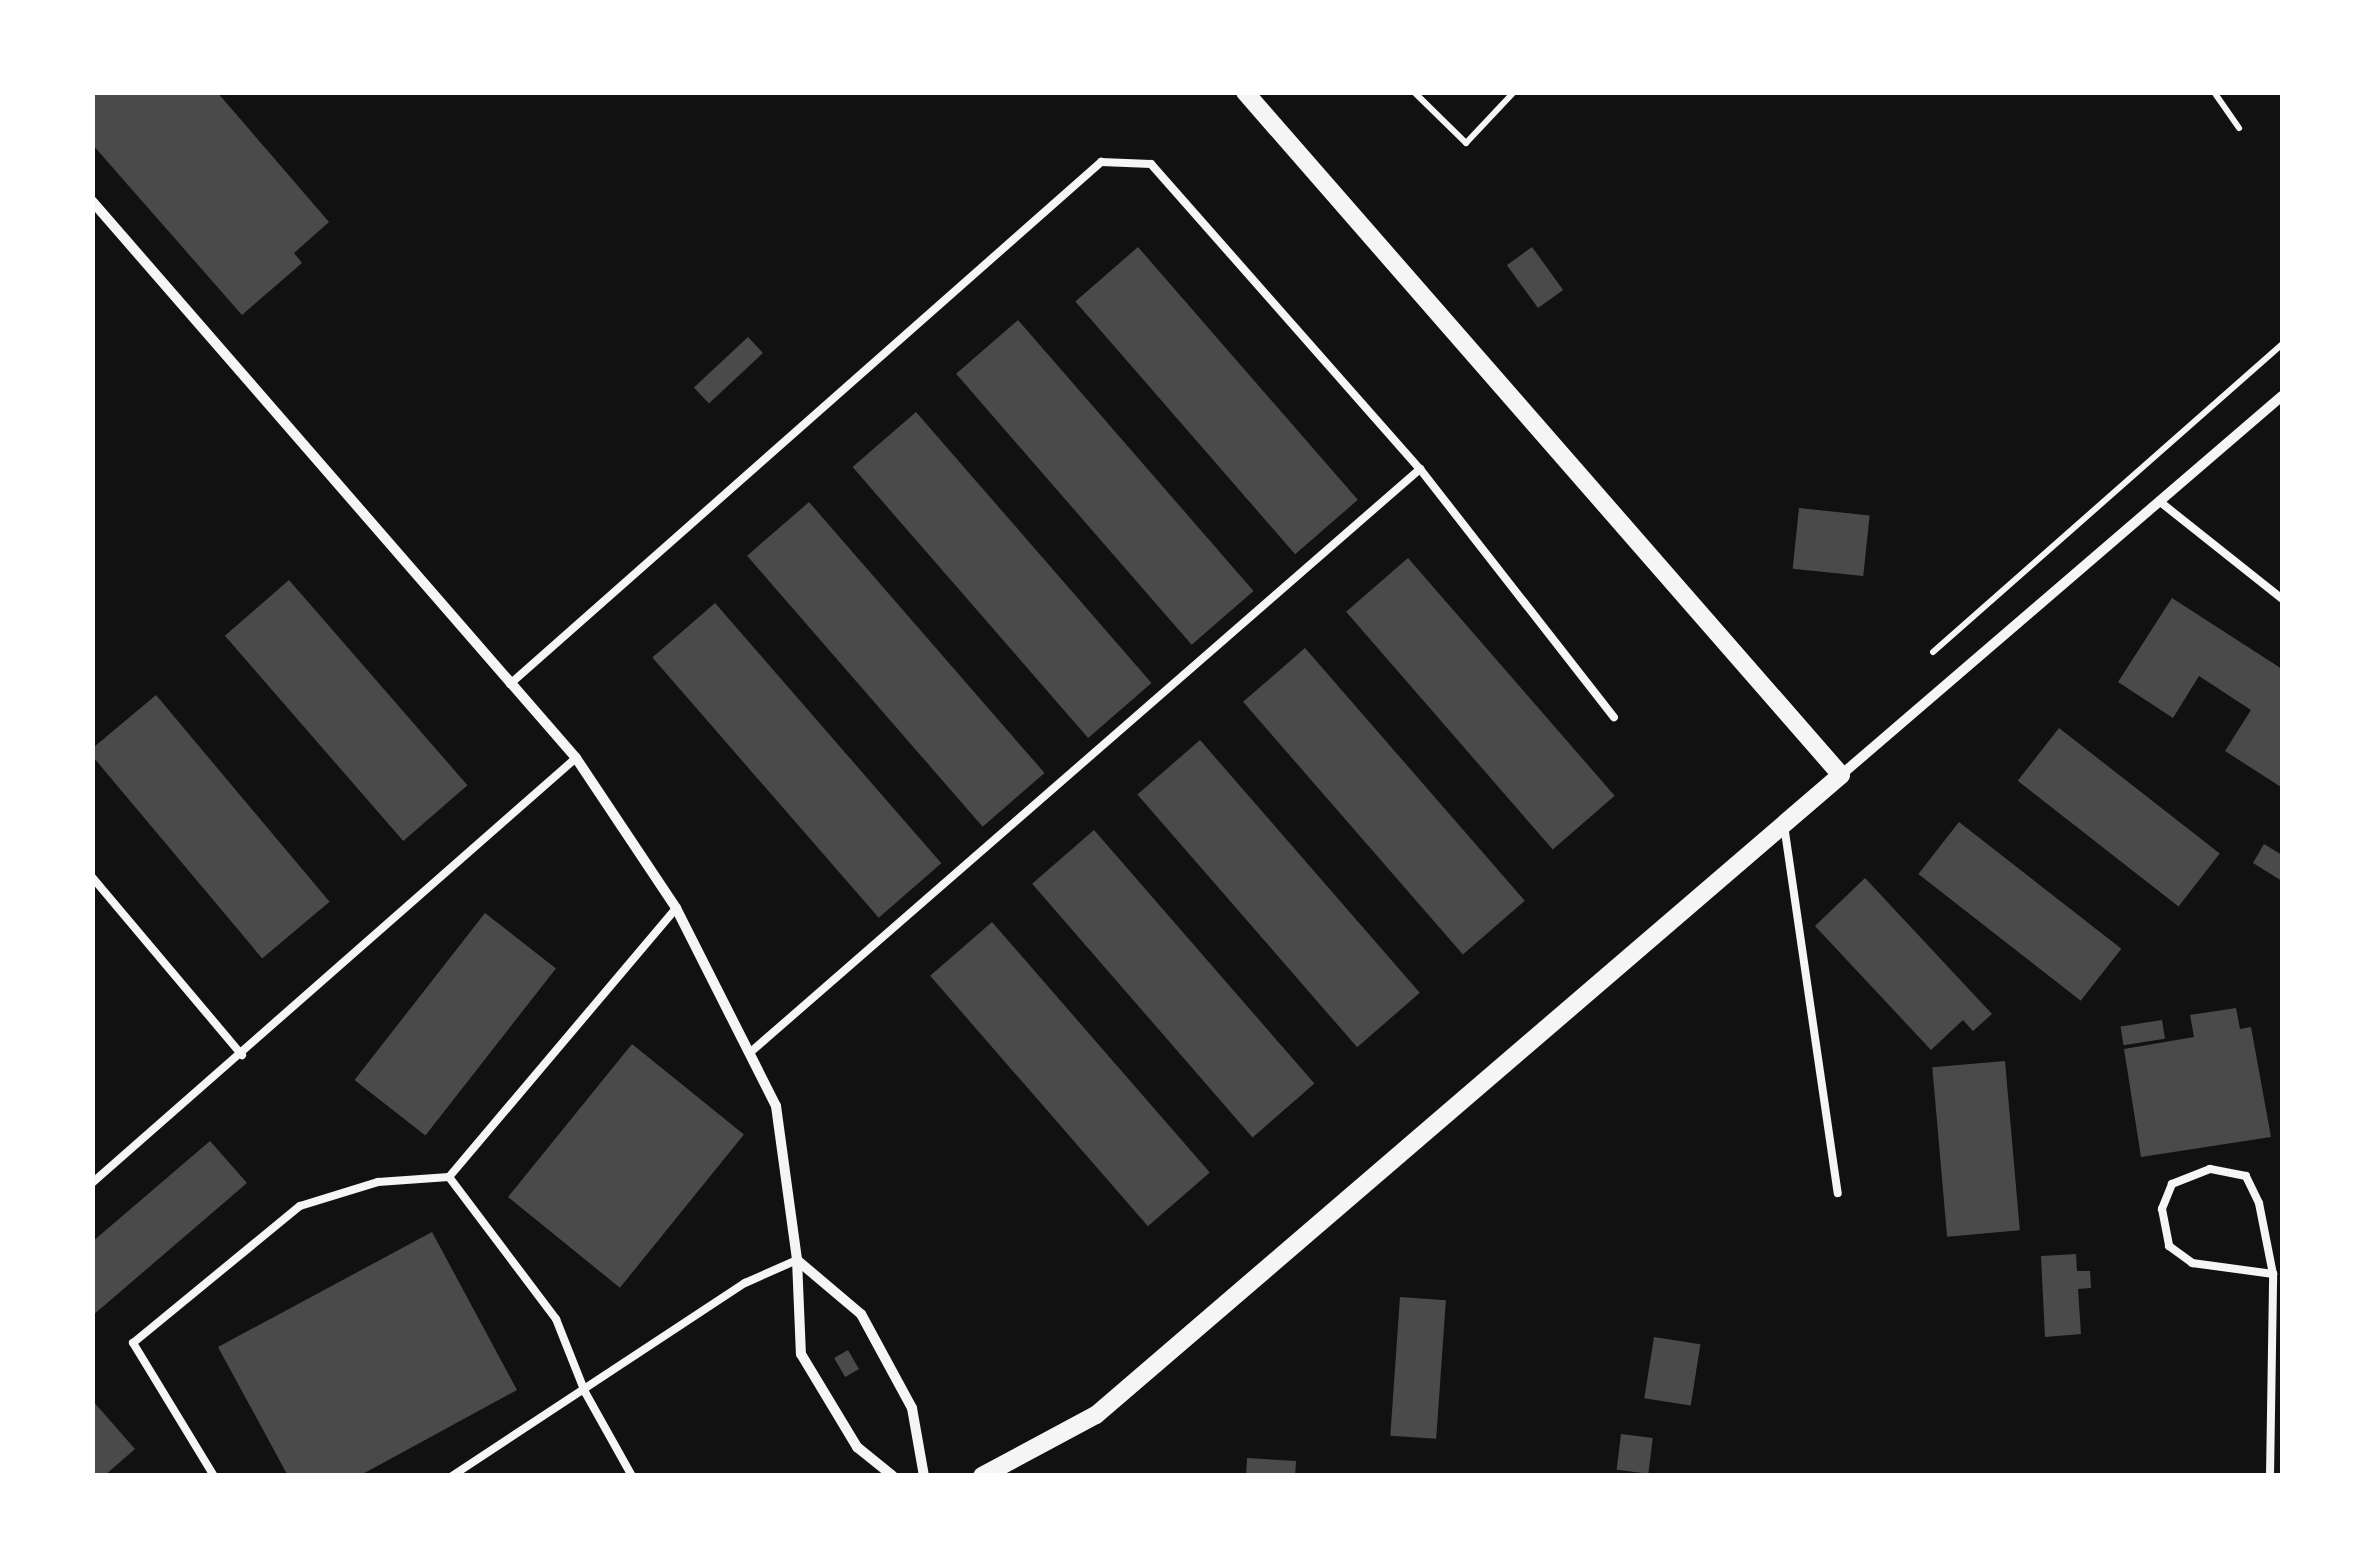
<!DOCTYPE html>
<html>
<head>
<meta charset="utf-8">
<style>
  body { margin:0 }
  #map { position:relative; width:2375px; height:1568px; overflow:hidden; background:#111; font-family:Rubik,sans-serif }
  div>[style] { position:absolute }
  .building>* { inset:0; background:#4a4a4a; transform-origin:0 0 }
  .path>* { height:6px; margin:-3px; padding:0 3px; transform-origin:3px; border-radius:3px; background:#f5f5f5 }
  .service>* { height:8px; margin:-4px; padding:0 4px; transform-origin:4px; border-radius:4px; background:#f5f5f5 }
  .minor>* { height:10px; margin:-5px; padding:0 5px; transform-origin:5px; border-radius:5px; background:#f5f5f5 }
  .tertiary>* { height:18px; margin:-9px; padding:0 9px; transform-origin:9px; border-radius:9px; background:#f5f5f5 }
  span { translate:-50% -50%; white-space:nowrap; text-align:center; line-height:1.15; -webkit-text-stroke:10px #fff; paint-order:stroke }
  .frame { position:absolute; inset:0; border:95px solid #fff; pointer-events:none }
</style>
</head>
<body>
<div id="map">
  <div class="building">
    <i style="clip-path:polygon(92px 92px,217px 92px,329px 222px,294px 253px,302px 263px,242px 315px,92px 144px)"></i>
    <i style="left:1138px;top:247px;width:335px;height:83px;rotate:49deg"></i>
    <i style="left:1532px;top:247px;width:53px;height:31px;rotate:54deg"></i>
    <i style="left:1018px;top:320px;width:359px;height:82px;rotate:49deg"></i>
    <i style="left:748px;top:337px;width:22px;height:74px;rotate:47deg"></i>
    <i style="left:916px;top:412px;width:359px;height:84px;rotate:49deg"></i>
    <i style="left:809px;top:502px;width:359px;height:82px;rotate:49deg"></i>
    <i style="left:1799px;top:508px;width:71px;height:61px;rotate:6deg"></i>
    <i style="left:1408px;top:558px;width:315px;height:82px;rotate:49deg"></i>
    <i style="left:289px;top:580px;width:272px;height:85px;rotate:49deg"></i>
    <i style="clip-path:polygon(2172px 598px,2282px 669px,2281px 787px,2225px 751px,2251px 710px,2199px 676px,2173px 718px,2118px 682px)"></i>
    <i style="left:715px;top:603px;width:345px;height:83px;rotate:49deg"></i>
    <i style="left:1305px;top:648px;width:335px;height:82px;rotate:49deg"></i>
    <i style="left:156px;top:695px;width:270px;height:88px;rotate:50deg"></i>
    <i style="left:2059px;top:728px;width:204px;height:67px;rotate:38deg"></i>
    <i style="left:1200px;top:740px;width:335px;height:83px;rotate:49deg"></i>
    <i style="left:1959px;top:822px;width:206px;height:66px;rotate:38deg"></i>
    <i style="left:1094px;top:830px;width:336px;height:82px;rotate:49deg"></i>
    <i style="clip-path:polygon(2264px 844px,2282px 855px,2282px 881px,2253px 863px)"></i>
    <i style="clip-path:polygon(1865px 878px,1992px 1014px,1973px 1031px,1963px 1020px,1931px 1050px,1815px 926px)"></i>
    <i style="left:485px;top:913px;width:90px;height:212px;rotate:38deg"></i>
    <i style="left:992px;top:922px;width:332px;height:82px;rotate:49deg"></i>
    <i style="clip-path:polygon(2236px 1008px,2240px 1029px,2251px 1027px,2271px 1137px,2141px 1157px,2124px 1049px,2194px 1037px,2190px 1015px)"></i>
    <i style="left:2162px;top:1020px;width:19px;height:42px;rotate:81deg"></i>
    <i style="left:632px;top:1044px;width:144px;height:197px;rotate:39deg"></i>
    <i style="left:2005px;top:1061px;width:170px;height:73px;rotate:85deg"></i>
    <i style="clip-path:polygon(210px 1141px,247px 1183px,92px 1316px,92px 1242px)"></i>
    <i style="clip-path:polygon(432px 1232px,517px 1390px,359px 1476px,288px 1476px,218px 1347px)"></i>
    <i style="clip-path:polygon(2076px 1254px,2077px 1271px,2090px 1271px,2091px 1288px,2078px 1289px,2081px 1334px,2045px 1337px,2041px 1256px)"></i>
    <i style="left:1400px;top:1297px;width:46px;height:139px;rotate:4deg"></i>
    <i style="left:1654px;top:1337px;width:47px;height:62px;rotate:9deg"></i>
    <i style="left:848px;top:1350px;width:22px;height:16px;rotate:60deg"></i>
    <i style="clip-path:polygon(92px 1400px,135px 1449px,104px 1476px,92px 1476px)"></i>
    <i style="left:1621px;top:1434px;width:32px;height:36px;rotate:7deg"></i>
    <i style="clip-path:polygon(1247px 1458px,1296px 1461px,1295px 1476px,1246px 1476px)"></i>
  </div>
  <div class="path">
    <i style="left:1414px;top:92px;width:73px;rotate:44.4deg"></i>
    <i style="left:1466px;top:143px;width:70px;rotate:-46.7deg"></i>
    <i style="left:2214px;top:92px;width:44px;rotate:55.2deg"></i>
    <i style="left:1933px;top:652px;width:465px;rotate:-41.4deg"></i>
  </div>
  <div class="service">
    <i style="left:2159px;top:501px;width:157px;rotate:38.5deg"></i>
    <i style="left:510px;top:684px;width:789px;rotate:-41.45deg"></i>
    <i style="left:1101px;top:162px;width:50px;rotate:2.3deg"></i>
    <i style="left:1151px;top:164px;width:407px;rotate:48.6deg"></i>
    <i style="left:1420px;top:469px;width:315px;rotate:52deg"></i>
    <i style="left:1784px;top:825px;width:372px;rotate:81.7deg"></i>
    <i style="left:92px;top:877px;width:233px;rotate:49.9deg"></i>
    <i style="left:753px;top:1050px;width:885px;rotate:-41.06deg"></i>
    <i style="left:449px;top:1177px;width:178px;rotate:53deg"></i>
    <i style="left:556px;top:1319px;width:79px;rotate:68.3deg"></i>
    <i style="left:585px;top:1392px;width:96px;rotate:60.8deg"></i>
    <i style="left:92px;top:1183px;width:644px;rotate:-41.29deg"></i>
    <i style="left:214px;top:1476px;width:156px;rotate:-121.3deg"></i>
    <i style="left:133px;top:1343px;width:216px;rotate:-39.4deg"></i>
    <i style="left:300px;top:1206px;width:82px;rotate:-17.1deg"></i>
    <i style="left:378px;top:1182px;width:71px;rotate:-4deg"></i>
    <i style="left:449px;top:1177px;width:352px;rotate:-49.8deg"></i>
    <i style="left:452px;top:1476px;width:351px;rotate:-33.4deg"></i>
    <i style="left:745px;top:1283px;width:57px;rotate:-23.9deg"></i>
    <i style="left:2270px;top:1476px;width:202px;rotate:-89.1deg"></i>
    <i style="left:2273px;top:1274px;width:72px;rotate:-101.2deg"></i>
    <i style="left:2259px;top:1203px;width:30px;rotate:-116deg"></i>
    <i style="left:2246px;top:1176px;width:37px;rotate:-169deg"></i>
    <i style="left:2210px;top:1169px;width:41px;rotate:158.5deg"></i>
    <i style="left:2172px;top:1184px;width:27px;rotate:112deg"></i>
    <i style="left:2162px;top:1209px;width:38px;rotate:79deg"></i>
    <i style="left:2169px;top:1246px;width:29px;rotate:36deg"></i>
    <i style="left:2192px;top:1263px;width:82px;rotate:7.7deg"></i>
  </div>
  <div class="minor">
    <i style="left:92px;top:201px;width:738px;rotate:49.01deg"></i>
    <i style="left:576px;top:758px;width:180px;rotate:56.3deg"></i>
    <i style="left:676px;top:908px;width:222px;rotate:63.2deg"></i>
    <i style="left:776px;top:1106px;width:155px;rotate:82.2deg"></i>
    <i style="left:797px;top:1260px;width:94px;rotate:87.6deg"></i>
    <i style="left:801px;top:1354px;width:109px;rotate:58.9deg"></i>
    <i style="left:857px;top:1447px;width:46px;rotate:38.9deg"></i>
    <i style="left:1841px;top:775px;width:581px;rotate:-40.68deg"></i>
    <i style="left:797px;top:1260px;width:84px;rotate:40.2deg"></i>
    <i style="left:861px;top:1314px;width:107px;rotate:61.5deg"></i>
    <i style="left:912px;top:1408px;width:69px;rotate:80deg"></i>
  </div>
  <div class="tertiary">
    <i style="left:982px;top:1476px;width:129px;rotate:-28.2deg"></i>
    <i style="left:1096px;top:1415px;width:982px;rotate:-40.66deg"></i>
    <i style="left:1841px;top:775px;width:906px;rotate:-131.11deg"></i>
  </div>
  <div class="frame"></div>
</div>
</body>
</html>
